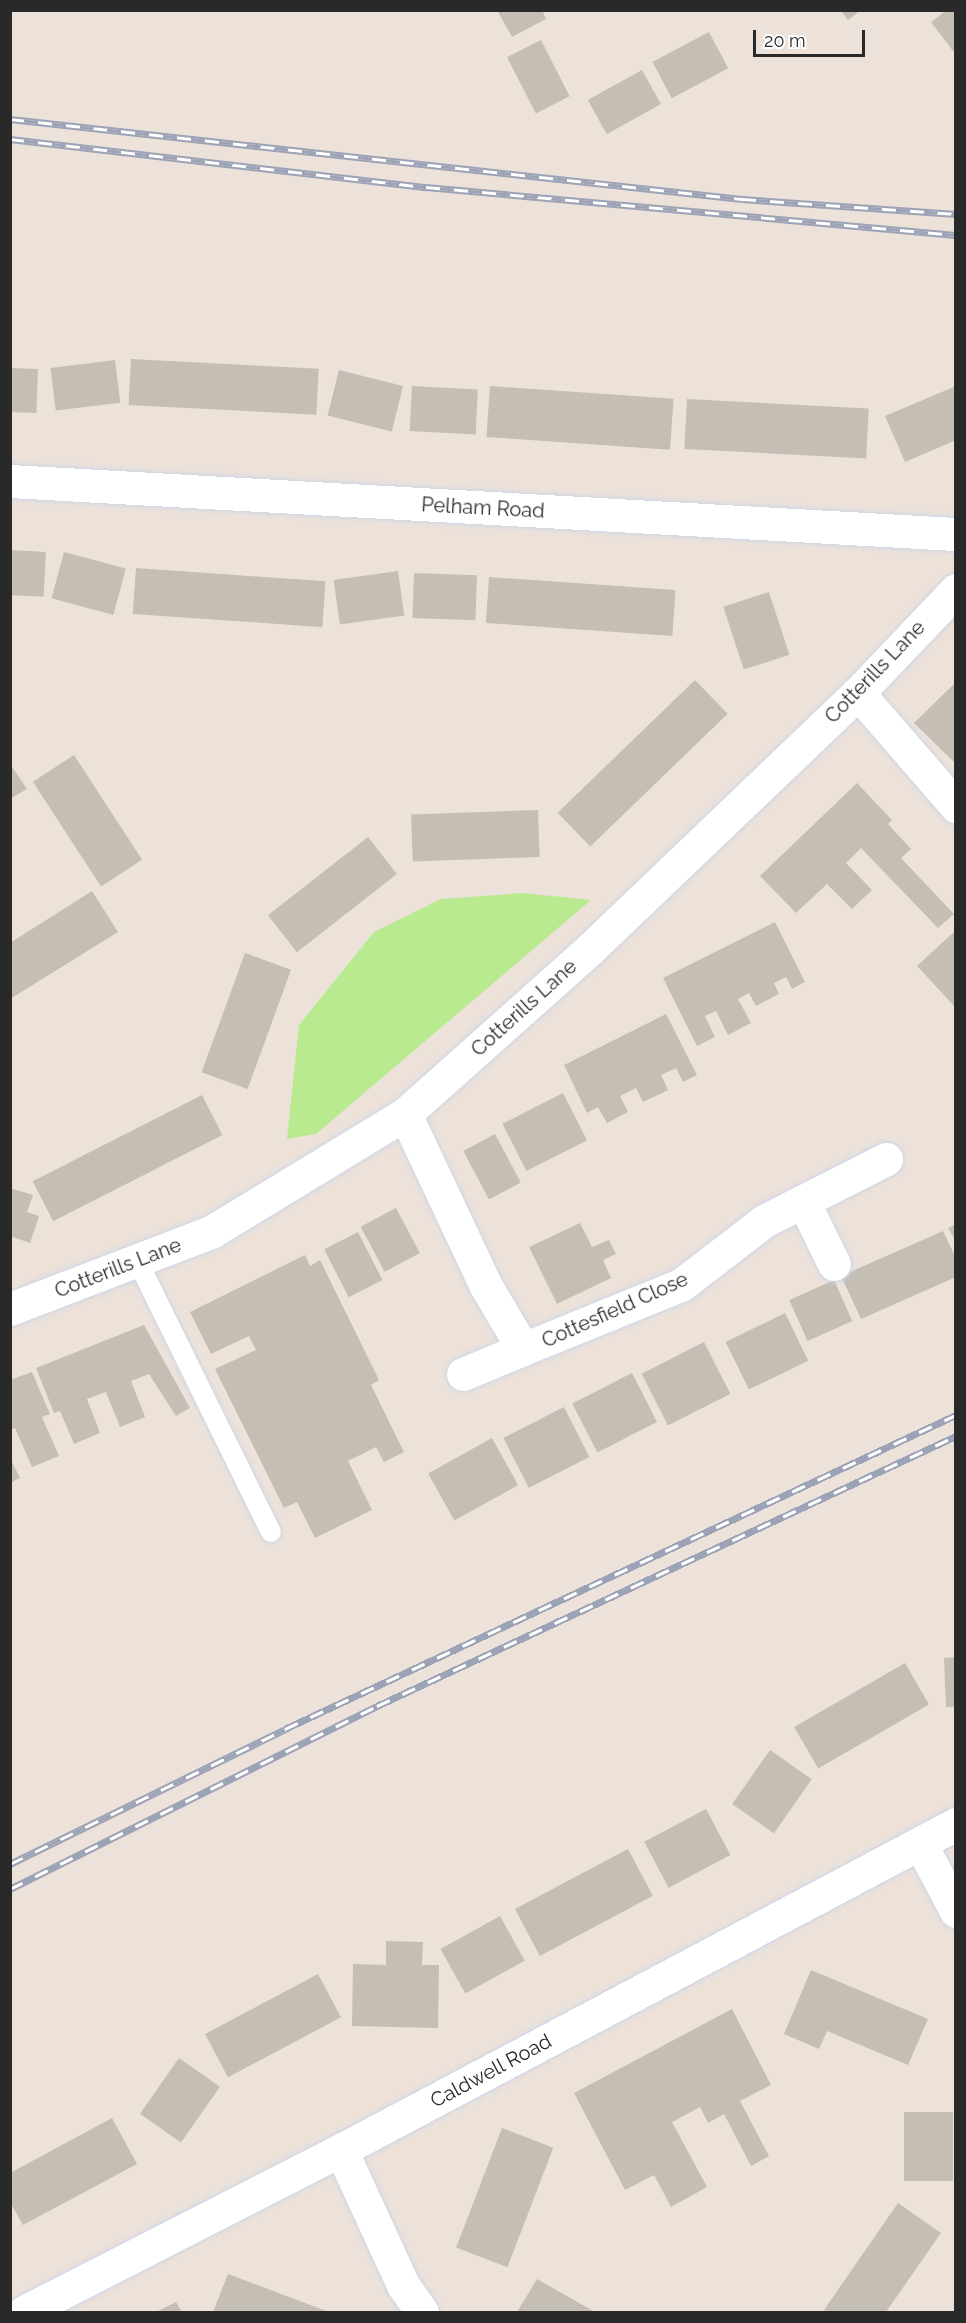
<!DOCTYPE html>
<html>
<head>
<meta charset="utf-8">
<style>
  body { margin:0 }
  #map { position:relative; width:966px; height:2323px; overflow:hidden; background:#ede2da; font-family:Raleway,sans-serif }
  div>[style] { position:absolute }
  .green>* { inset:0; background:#baea90 }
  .building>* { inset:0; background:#c4beb5; transform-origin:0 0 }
  .roads { filter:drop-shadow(0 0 2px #cfd6e4) drop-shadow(0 0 2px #cfd6e4) }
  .service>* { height:20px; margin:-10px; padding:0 10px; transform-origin:10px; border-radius:10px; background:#fff }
  .minor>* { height:33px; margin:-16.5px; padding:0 16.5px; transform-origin:16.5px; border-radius:16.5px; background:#fff }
  .tertiary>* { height:33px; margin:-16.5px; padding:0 16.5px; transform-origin:16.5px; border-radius:16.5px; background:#fff }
  .rail>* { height:7px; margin-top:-3.5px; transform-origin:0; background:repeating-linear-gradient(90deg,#fff 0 14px,#9ca3b6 0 28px); box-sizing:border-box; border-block:2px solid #9ca3b6 }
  span { translate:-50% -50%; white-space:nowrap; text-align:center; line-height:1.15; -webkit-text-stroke:5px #fff; paint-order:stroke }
  .street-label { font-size:20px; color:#292929 }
  .frame { position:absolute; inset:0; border:12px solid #292929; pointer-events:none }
  .scale { position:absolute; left:753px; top:30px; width:112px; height:27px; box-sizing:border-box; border:3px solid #292929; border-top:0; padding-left:8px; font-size:18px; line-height:21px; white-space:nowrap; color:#292929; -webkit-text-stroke:4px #fff; paint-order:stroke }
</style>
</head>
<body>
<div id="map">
  <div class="green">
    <i style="clip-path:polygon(523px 893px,591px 900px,316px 1134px,287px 1139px,299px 1025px,374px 932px,441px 899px)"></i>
  </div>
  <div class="building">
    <i style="clip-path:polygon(497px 10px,542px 10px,546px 19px,512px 37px)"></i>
    <i style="clip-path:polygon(840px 10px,861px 10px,848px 20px)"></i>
    <i style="clip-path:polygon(947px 10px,956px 10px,956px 55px,931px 22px)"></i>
    <i style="left:709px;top:32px;width:41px;height:64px;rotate:62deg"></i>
    <i style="left:541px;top:40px;width:63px;height:38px;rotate:63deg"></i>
    <i style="left:642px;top:70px;width:39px;height:62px;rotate:61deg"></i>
    <i style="left:131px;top:359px;width:188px;height:46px;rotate:3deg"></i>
    <i style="left:115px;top:360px;width:43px;height:65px;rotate:83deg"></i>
    <i style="left:10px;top:368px;width:28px;height:44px;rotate:2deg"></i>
    <i style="left:339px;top:370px;width:66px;height:47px;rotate:14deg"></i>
    <i style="left:412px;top:386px;width:66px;height:45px;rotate:3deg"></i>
    <i style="left:490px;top:386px;width:184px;height:51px;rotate:4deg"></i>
    <i style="clip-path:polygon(956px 386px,956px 440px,905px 462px,885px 416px)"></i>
    <i style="left:687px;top:399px;width:182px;height:50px;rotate:3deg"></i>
    <i style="left:10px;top:550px;width:36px;height:45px;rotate:3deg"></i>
    <i style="left:64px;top:552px;width:64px;height:48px;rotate:15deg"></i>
    <i style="left:136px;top:568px;width:190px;height:46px;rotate:4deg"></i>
    <i style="left:398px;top:571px;width:45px;height:65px;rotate:82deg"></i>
    <i style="left:414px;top:573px;width:63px;height:45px;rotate:2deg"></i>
    <i style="left:489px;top:577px;width:187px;height:46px;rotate:4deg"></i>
    <i style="left:769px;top:592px;width:66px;height:48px;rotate:72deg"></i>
    <i style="left:695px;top:680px;width:47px;height:191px;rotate:46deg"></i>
    <i style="clip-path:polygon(956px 682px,956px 764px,914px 723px)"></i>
    <i style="left:74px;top:755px;width:125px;height:49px;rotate:57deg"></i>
    <i style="clip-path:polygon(10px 764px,27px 789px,10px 799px)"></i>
    <i style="clip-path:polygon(857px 783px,892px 820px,888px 824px,911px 849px,901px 858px,954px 914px,938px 928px,861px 848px,846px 863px,872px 890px,852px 909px,827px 884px,796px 913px,760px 876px)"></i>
    <i style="left:538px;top:810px;width:47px;height:127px;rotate:88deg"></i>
    <i style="left:368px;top:837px;width:47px;height:127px;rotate:52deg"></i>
    <i style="clip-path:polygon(92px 891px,118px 932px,10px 999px,10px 943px)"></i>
    <i style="clip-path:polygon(775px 922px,805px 982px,792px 989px,786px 977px,774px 983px,779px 994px,756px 1006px,749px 993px,738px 999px,751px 1023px,728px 1035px,716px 1011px,705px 1016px,715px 1037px,697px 1046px,663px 978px)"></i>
    <i style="clip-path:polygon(956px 930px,956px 1008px,917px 966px)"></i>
    <i style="left:245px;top:953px;width:49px;height:127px;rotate:20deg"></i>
    <i style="clip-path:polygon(666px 1014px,697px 1075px,683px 1082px,676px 1068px,661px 1075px,668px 1090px,643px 1102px,636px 1088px,620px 1096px,628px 1112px,607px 1123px,598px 1107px,587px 1113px,564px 1065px)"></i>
    <i style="left:563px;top:1093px;width:53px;height:68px;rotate:63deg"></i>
    <i style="left:202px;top:1095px;width:45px;height:190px;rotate:63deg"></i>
    <i style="left:495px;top:1134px;width:55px;height:36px;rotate:62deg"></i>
    <i style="clip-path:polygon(10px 1188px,33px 1195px,27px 1212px,39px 1216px,30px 1243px,10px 1236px)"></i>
    <i style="left:396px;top:1208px;width:51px;height:40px;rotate:62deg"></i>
    <i style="clip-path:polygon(580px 1223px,592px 1247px,609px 1240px,616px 1254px,603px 1260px,611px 1278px,557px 1304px,529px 1247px)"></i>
    <i style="clip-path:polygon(956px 1224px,956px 1241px,948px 1228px)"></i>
    <i style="clip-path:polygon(943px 1231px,956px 1258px,956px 1277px,861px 1319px,841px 1276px)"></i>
    <i style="left:358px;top:1232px;width:54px;height:38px;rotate:63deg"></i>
    <i style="clip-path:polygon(305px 1255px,310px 1266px,320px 1260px,379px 1380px,371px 1385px,404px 1452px,384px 1462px,376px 1447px,348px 1461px,372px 1510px,315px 1538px,297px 1502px,284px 1508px,215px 1369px,256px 1350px,249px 1336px,211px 1354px,190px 1312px)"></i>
    <i style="left:834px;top:1280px;width:45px;height:49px;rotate:66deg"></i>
    <i style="left:785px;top:1313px;width:53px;height:66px;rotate:64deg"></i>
    <i style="clip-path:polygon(144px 1325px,190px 1408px,176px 1416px,149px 1374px,131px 1381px,145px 1417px,120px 1427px,106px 1392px,87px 1399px,100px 1433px,74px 1444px,60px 1411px,54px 1413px,36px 1368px)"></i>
    <i style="left:704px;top:1342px;width:58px;height:70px;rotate:63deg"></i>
    <i style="clip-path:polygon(32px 1372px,50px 1414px,42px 1417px,59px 1456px,32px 1467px,15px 1428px,10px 1430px,10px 1380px)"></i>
    <i style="left:632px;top:1373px;width:55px;height:67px;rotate:63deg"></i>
    <i style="left:564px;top:1407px;width:56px;height:68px;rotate:63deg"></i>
    <i style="left:492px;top:1438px;width:54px;height:73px;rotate:61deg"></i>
    <i style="clip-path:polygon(10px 1458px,20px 1478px,10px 1483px)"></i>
    <i style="clip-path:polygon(956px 1657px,956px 1707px,946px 1707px,944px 1658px)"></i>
    <i style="left:905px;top:1663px;width:48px;height:128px;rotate:60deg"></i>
    <i style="left:770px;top:1750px;width:51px;height:66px;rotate:35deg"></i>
    <i style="left:706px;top:1809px;width:52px;height:70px;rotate:62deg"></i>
    <i style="left:628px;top:1849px;width:53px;height:128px;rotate:62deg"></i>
    <i style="left:500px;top:1916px;width:51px;height:68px;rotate:61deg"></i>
    <i style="clip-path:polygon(386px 1941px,423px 1942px,422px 1965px,439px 1965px,438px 2028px,352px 2026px,353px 1964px,386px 1965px)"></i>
    <i style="clip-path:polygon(811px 1970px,928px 2019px,908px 2065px,827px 2031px,819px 2049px,784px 2034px)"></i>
    <i style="left:318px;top:1974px;width:49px;height:128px;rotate:62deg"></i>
    <i style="clip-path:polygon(732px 2009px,771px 2085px,740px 2101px,769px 2156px,751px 2166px,724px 2114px,708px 2123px,700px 2107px,672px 2122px,707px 2187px,671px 2207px,654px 2175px,625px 2190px,574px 2093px)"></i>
    <i style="left:179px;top:2058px;width:50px;height:68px;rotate:35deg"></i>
    <i style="left:904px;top:2112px;width:49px;height:69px"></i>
    <i style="clip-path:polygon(112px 2118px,137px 2164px,23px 2225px,10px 2202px,10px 2173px)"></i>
    <i style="left:502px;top:2128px;width:55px;height:128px;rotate:21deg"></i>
    <i style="clip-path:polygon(898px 2203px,941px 2233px,886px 2312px,827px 2312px,824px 2310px)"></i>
    <i style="clip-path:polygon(228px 2274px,329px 2312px,213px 2312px)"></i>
    <i style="clip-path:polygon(537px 2279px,595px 2312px,517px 2312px)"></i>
    <i style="clip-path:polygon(176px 2302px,182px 2312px,156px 2312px)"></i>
  </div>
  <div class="roads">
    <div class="service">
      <i style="left:137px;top:1260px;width:303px;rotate:63.8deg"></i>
    </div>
    <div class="minor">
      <i style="left:10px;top:481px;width:947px;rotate:3.21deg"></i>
      <i style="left:858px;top:693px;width:150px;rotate:49.1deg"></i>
      <i style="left:405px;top:1114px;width:190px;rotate:64.8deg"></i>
      <i style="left:486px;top:1286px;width:73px;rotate:59.6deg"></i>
      <i style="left:523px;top:1349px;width:170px;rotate:-22.1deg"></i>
      <i style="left:681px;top:1285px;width:105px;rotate:-37.6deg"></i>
      <i style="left:764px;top:1221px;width:137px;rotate:-26.9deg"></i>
      <i style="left:803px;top:1201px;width:70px;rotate:63.8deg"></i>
      <i style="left:463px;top:1374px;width:65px;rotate:-22.6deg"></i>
      <i style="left:920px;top:1843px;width:77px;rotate:62.1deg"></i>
      <i style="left:341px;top:2150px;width:149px;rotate:65.3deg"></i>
      <i style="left:403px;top:2285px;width:33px;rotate:55deg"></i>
      <i style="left:24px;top:2312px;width:356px;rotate:-27.1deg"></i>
      <i style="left:341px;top:2150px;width:696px;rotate:-27.93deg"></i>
    </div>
    <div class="tertiary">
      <i style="left:10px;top:1309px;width:215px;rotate:-21deg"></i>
      <i style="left:211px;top:1232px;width:227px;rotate:-31.3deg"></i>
      <i style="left:405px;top:1114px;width:248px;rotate:-41.7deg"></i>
      <i style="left:590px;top:949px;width:371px;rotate:-43.7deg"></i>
      <i style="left:858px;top:693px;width:142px;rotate:-46.4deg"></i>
    </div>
  </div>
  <div class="rail">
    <i style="left:10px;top:119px;width:736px;rotate:6.24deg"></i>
    <i style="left:742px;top:199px;width:215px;rotate:4deg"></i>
    <i style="left:10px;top:139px;width:419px;rotate:6.6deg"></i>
    <i style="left:426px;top:187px;width:532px;rotate:5.17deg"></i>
    <i style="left:10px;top:1864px;width:306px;rotate:-26.1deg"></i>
    <i style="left:285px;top:1729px;width:741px;rotate:-25.08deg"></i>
    <i style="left:10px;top:1889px;width:410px;rotate:-26.5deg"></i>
    <i style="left:377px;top:1706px;width:639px;rotate:-25deg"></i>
  </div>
  <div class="street-label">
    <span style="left:483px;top:508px;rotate:3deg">Pelham Road</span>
    <span style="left:875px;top:672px;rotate:-46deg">Cotterills Lane</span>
    <span style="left:524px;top:1008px;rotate:-42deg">Cotterills Lane</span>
    <span style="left:118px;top:1268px;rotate:-21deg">Cotterills Lane</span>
    <span style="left:615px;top:1310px;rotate:-24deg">Cottesfield Close</span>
    <span style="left:491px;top:2071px;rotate:-28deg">Caldwell Road</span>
  </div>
  <div class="frame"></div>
  <div class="scale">20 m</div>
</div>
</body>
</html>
